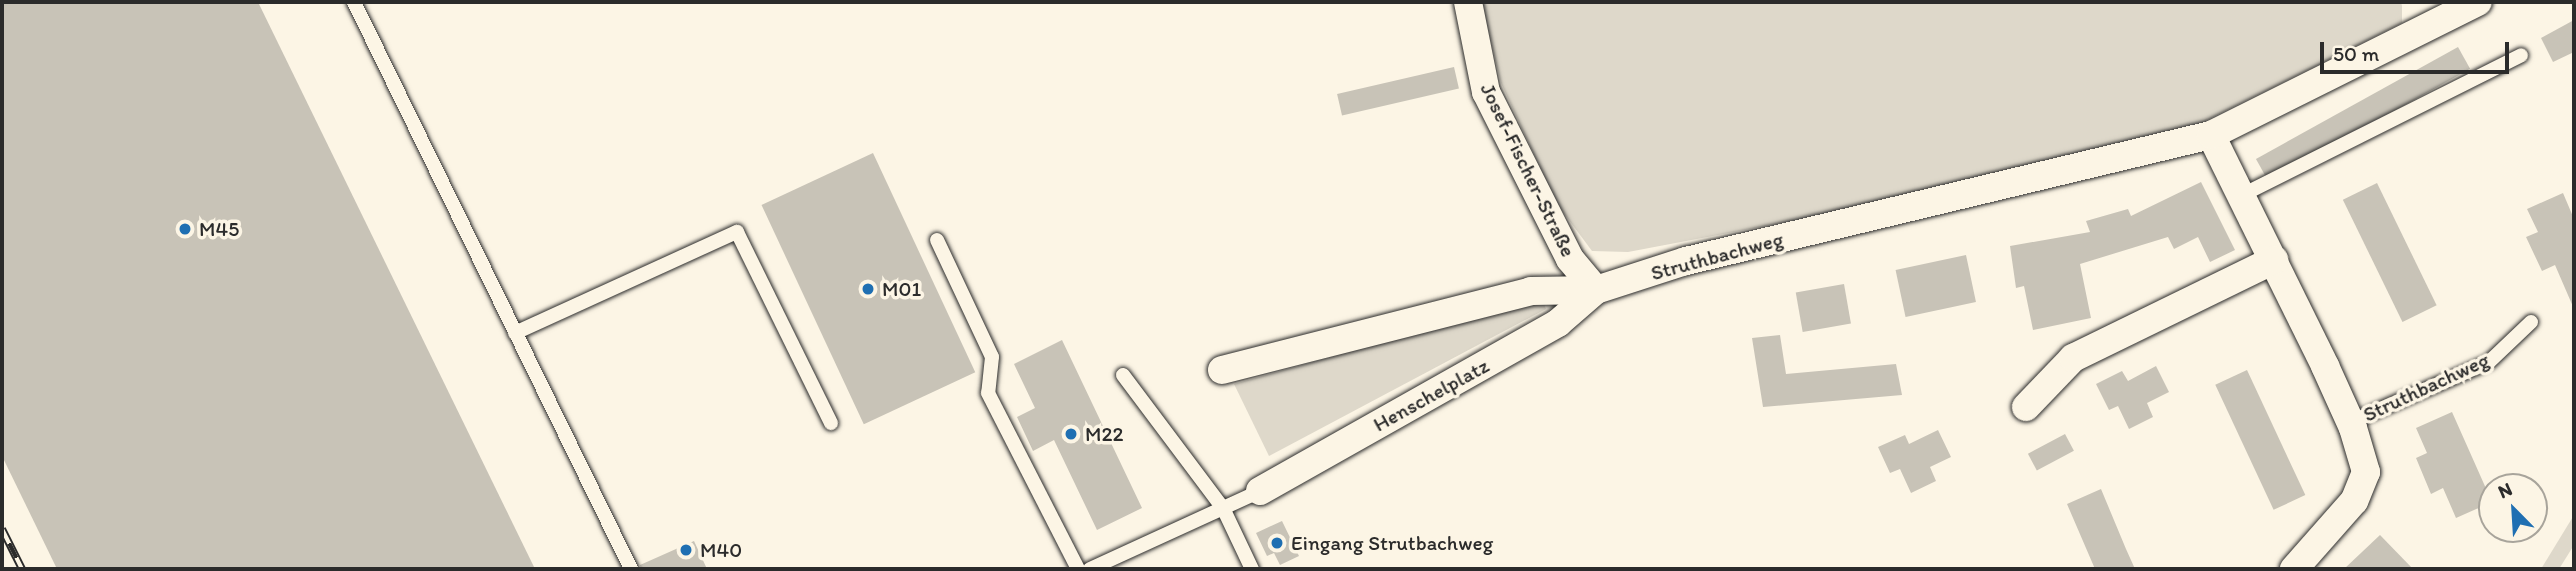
<!DOCTYPE html>
<html>
<head>
<meta charset="utf-8">
<style>
  body { margin:0 }
  #map { position:relative; width:2576px; height:571px; overflow:hidden; background:#fcf5e5; font-family:Itim,sans-serif }
  div>[style] { position:absolute }
  .green>* { inset:0; background:#ded8ca }
  .building>* { inset:0; background:#c8c3b7; transform-origin:0 0 }
  .roads { filter:drop-shadow(0 0 2px #2b2b2b) drop-shadow(0 0 2px #2b2b2b) }
  .service>* { height:14px; margin:-7px; padding:0 7px; transform-origin:7px; border-radius:7px; background:#fcf5e5 }
  .minor>* { height:28px; margin:-14px; padding:0 14px; transform-origin:14px; border-radius:14px; background:#fcf5e5 }
  .rail>* { height:8px; margin-top:-4px; transform-origin:0; background:repeating-linear-gradient(90deg,#fcf5e5 0 16px,#2b2b2b 0 32px); box-sizing:border-box; border-block:2px solid #2b2b2b }
  .dots>* { width:19px; height:19px; translate:-50% -50%; box-sizing:border-box; border:4px solid #fcf5e5; border-radius:50% }
  span { translate:-50% -50%; white-space:nowrap; text-align:center; line-height:1.15; -webkit-text-stroke:7px #fcf5e5; paint-order:stroke }
  .street-label { font-size:21px; color:#2b2b2b }
  .poi-label { font-size:21px; color:#2b2b2b }
  .left { translate:0 -50%; text-align:left }
  .frame { position:absolute; inset:0; border:4px solid #2b2b2b; pointer-events:none }
  .north { position:absolute; left:2478px; top:473px; width:70px; height:70px; box-sizing:border-box; background:#fcf5e5; border:2px solid #a8a49b; border-radius:50%; rotate:336deg; font-size:19px; font-weight:700; line-height:28px; text-align:center; color:#2b2b2b }
  .north::after { content:''; display:block; margin:auto; width:24px; height:32px; background:#1f6fb2; clip-path:polygon(50% 0,100% 100%,50% 72%,0 100%) }
  .scale { position:absolute; left:2320px; top:42px; width:189px; height:32px; box-sizing:border-box; border:4px solid #2b2b2b; border-top:0; padding-left:9px; font-size:21px; line-height:24px; white-space:nowrap; color:#2b2b2b; -webkit-text-stroke:5px #fcf5e5; paint-order:stroke }
</style>
</head>
<body>
<div id="map">
  <div class="green">
    <i style="clip-path:polygon(1481px 2px,2401px 2px,2402px 6px,2402px 23px,2201px 123px,1818px 216px,1628px 252px,1592px 251px,1557px 204px,1501px 83px)"></i>
    <i style="clip-path:polygon(1533px 301px,1543px 301px,1546px 309px,1269px 456px,1234px 384px)"></i>
    <i style="clip-path:polygon(2574px 515px,2574px 545px,2559px 569px,2541px 569px)"></i>
  </div>
  <div class="building">
    <i style="clip-path:polygon(2px 2px,258px 2px,535px 569px,57px 569px,2px 456px)"></i>
    <i style="clip-path:polygon(2574px 20px,2574px 52px,2553px 62px,2541px 38px)"></i>
    <i style="left:2458px;top:47px;width:25px;height:231px;rotate:61deg"></i>
    <i style="left:1454px;top:67px;width:22px;height:120px;rotate:77deg"></i>
    <i style="left:873px;top:153px;width:242px;height:123px;rotate:65deg"></i>
    <i style="clip-path:polygon(2201px 182px,2235px 250px,2210px 262px,2198px 237px,2174px 249px,2168px 237px,2080px 264px,2091px 318px,2033px 330px,2024px 286px,2016px 288px,2010px 246px,2090px 232px,2086px 221px,2128px 209px,2131px 216px)"></i>
    <i style="left:2377px;top:183px;width:136px;height:38px;rotate:64deg"></i>
    <i style="clip-path:polygon(2563px 193px,2574px 219px,2574px 309px,2555px 265px,2542px 271px,2526px 237px,2538px 232px,2527px 209px)"></i>
    <i style="left:1966px;top:255px;width:48px;height:72px;rotate:78deg"></i>
    <i style="left:1844px;top:284px;width:40px;height:49px;rotate:80deg"></i>
    <i style="clip-path:polygon(1780px 335px,1786px 374px,1896px 364px,1902px 395px,1763px 407px,1752px 338px)"></i>
    <i style="clip-path:polygon(1062px 340px,1142px 508px,1097px 530px,1054px 440px,1033px 451px,1017px 417px,1035px 408px,1014px 364px)"></i>
    <i style="clip-path:polygon(2156px 366px,2169px 392px,2147px 403px,2153px 417px,2129px 429px,2118px 406px,2109px 410px,2096px 384px,2122px 371px,2128px 381px)"></i>
    <i style="left:2247px;top:370px;width:138px;height:35px;rotate:65deg"></i>
    <i style="clip-path:polygon(2452px 412px,2492px 502px,2456px 518px,2443px 488px,2431px 494px,2416px 458px,2427px 453px,2416px 428px)"></i>
    <i style="clip-path:polygon(1938px 430px,1951px 457px,1930px 467px,1936px 481px,1911px 493px,1900px 469px,1890px 473px,1878px 447px,1905px 435px,1909px 444px)"></i>
    <i style="left:2065px;top:434px;width:19px;height:42px;rotate:62deg"></i>
    <i style="clip-path:polygon(2101px 489px,2126px 549px,2135px 569px,2095px 569px,2067px 504px)"></i>
    <i style="clip-path:polygon(1282px 521px,1299px 556px,1280px 565px,1274px 553px,1267px 556px,1256px 533px)"></i>
    <i style="clip-path:polygon(2380px 535px,2413px 569px,2344px 569px)"></i>
    <i style="clip-path:polygon(694px 541px,707px 569px,641px 569px,640px 565px)"></i>
  </div>
  <div class="roads">
    <div class="service">
      <i style="left:354px;top:2px;width:631px;rotate:63.96deg"></i>
      <i style="left:2242px;top:195px;width:312px;rotate:-26.6deg"></i>
      <i style="left:937px;top:240px;width:129px;rotate:64.8deg"></i>
      <i style="left:992px;top:357px;width:36px;rotate:96deg"></i>
      <i style="left:988px;top:393px;width:198px;rotate:62.9deg"></i>
      <i style="left:515px;top:333px;width:244px;rotate:-24.5deg"></i>
      <i style="left:737px;top:232px;width:213px;rotate:63.8deg"></i>
      <i style="left:1123px;top:375px;width:166px;rotate:53.1deg"></i>
      <i style="left:1223px;top:508px;width:68px;rotate:64.6deg"></i>
      <i style="left:2351px;top:422px;width:150px;rotate:-23.5deg"></i>
      <i style="left:2489px;top:362px;width:58px;rotate:-43.6deg"></i>
      <i style="left:1090px;top:569px;width:187px;rotate:-24.6deg"></i>
    </div>
    <div class="minor">
      <i style="left:1468px;top:2px;width:92px;rotate:78.7deg"></i>
      <i style="left:1486px;top:92px;width:187px;rotate:63.3deg"></i>
      <i style="left:1570px;top:259px;width:40px;rotate:50deg"></i>
      <i style="left:2211px;top:135px;width:258px;rotate:63.7deg"></i>
      <i style="left:2325px;top:366px;width:68px;rotate:65.7deg"></i>
      <i style="left:2353px;top:428px;width:46px;rotate:73.5deg"></i>
      <i style="left:2366px;top:472px;width:31px;rotate:112deg"></i>
      <i style="left:2354px;top:501px;width:91px;rotate:131.4deg"></i>
      <i style="left:1222px;top:370px;width:319px;rotate:-14.3deg"></i>
      <i style="left:1531px;top:291px;width:65px;rotate:-0.9deg"></i>
      <i style="left:1596px;top:290px;width:95px;rotate:-17.9deg"></i>
      <i style="left:1686px;top:261px;width:540px;rotate:-13.5deg"></i>
      <i style="left:2211px;top:135px;width:298px;rotate:-26.5deg"></i>
      <i style="left:2026px;top:407px;width:68px;rotate:-46.2deg"></i>
      <i style="left:2073px;top:358px;width:224px;rotate:-26deg"></i>
      <i style="left:1260px;top:491px;width:342px;rotate:-29.4deg"></i>
      <i style="left:1558px;top:323px;width:50px;rotate:-41deg"></i>
    </div>
  </div>
  <div class="rail">
    <i style="left:2px;top:529px;width:45px;rotate:63.4deg"></i>
  </div>
  <div class="dots">
    <i style="left:185px;top:229px;background:#1f6fb2"></i>
    <i style="left:868px;top:289px;background:#1f6fb2"></i>
    <i style="left:1071px;top:434px;background:#1f6fb2"></i>
    <i style="left:1277px;top:543px;background:#1f6fb2"></i>
    <i style="left:686px;top:550px;background:#1f6fb2"></i>
  </div>
  <div class="street-label">
    <span style="left:1528px;top:170px;rotate:64deg">Josef-Fischer-Straße</span>
    <span style="left:1717px;top:256px;rotate:-15deg">Struthbachweg</span>
    <span style="left:2426px;top:387px;rotate:-25deg">Struthbachweg</span>
    <span style="left:1431px;top:395px;rotate:-29deg">Henschelplatz</span>
  </div>
  <div class="poi-label">
    <span class="left" style="left:199px;top:229px">M45</span>
    <span class="left" style="left:882px;top:289px">M01</span>
    <span class="left" style="left:1085px;top:434px">M22</span>
    <span class="left" style="left:1291px;top:543px">Eingang Strutbachweg</span>
    <span class="left" style="left:700px;top:550px">M40</span>
  </div>
  <div class="frame"></div>
  <div class="north">N</div>
  <div class="scale">50 m</div>
</div>
</body>
</html>
